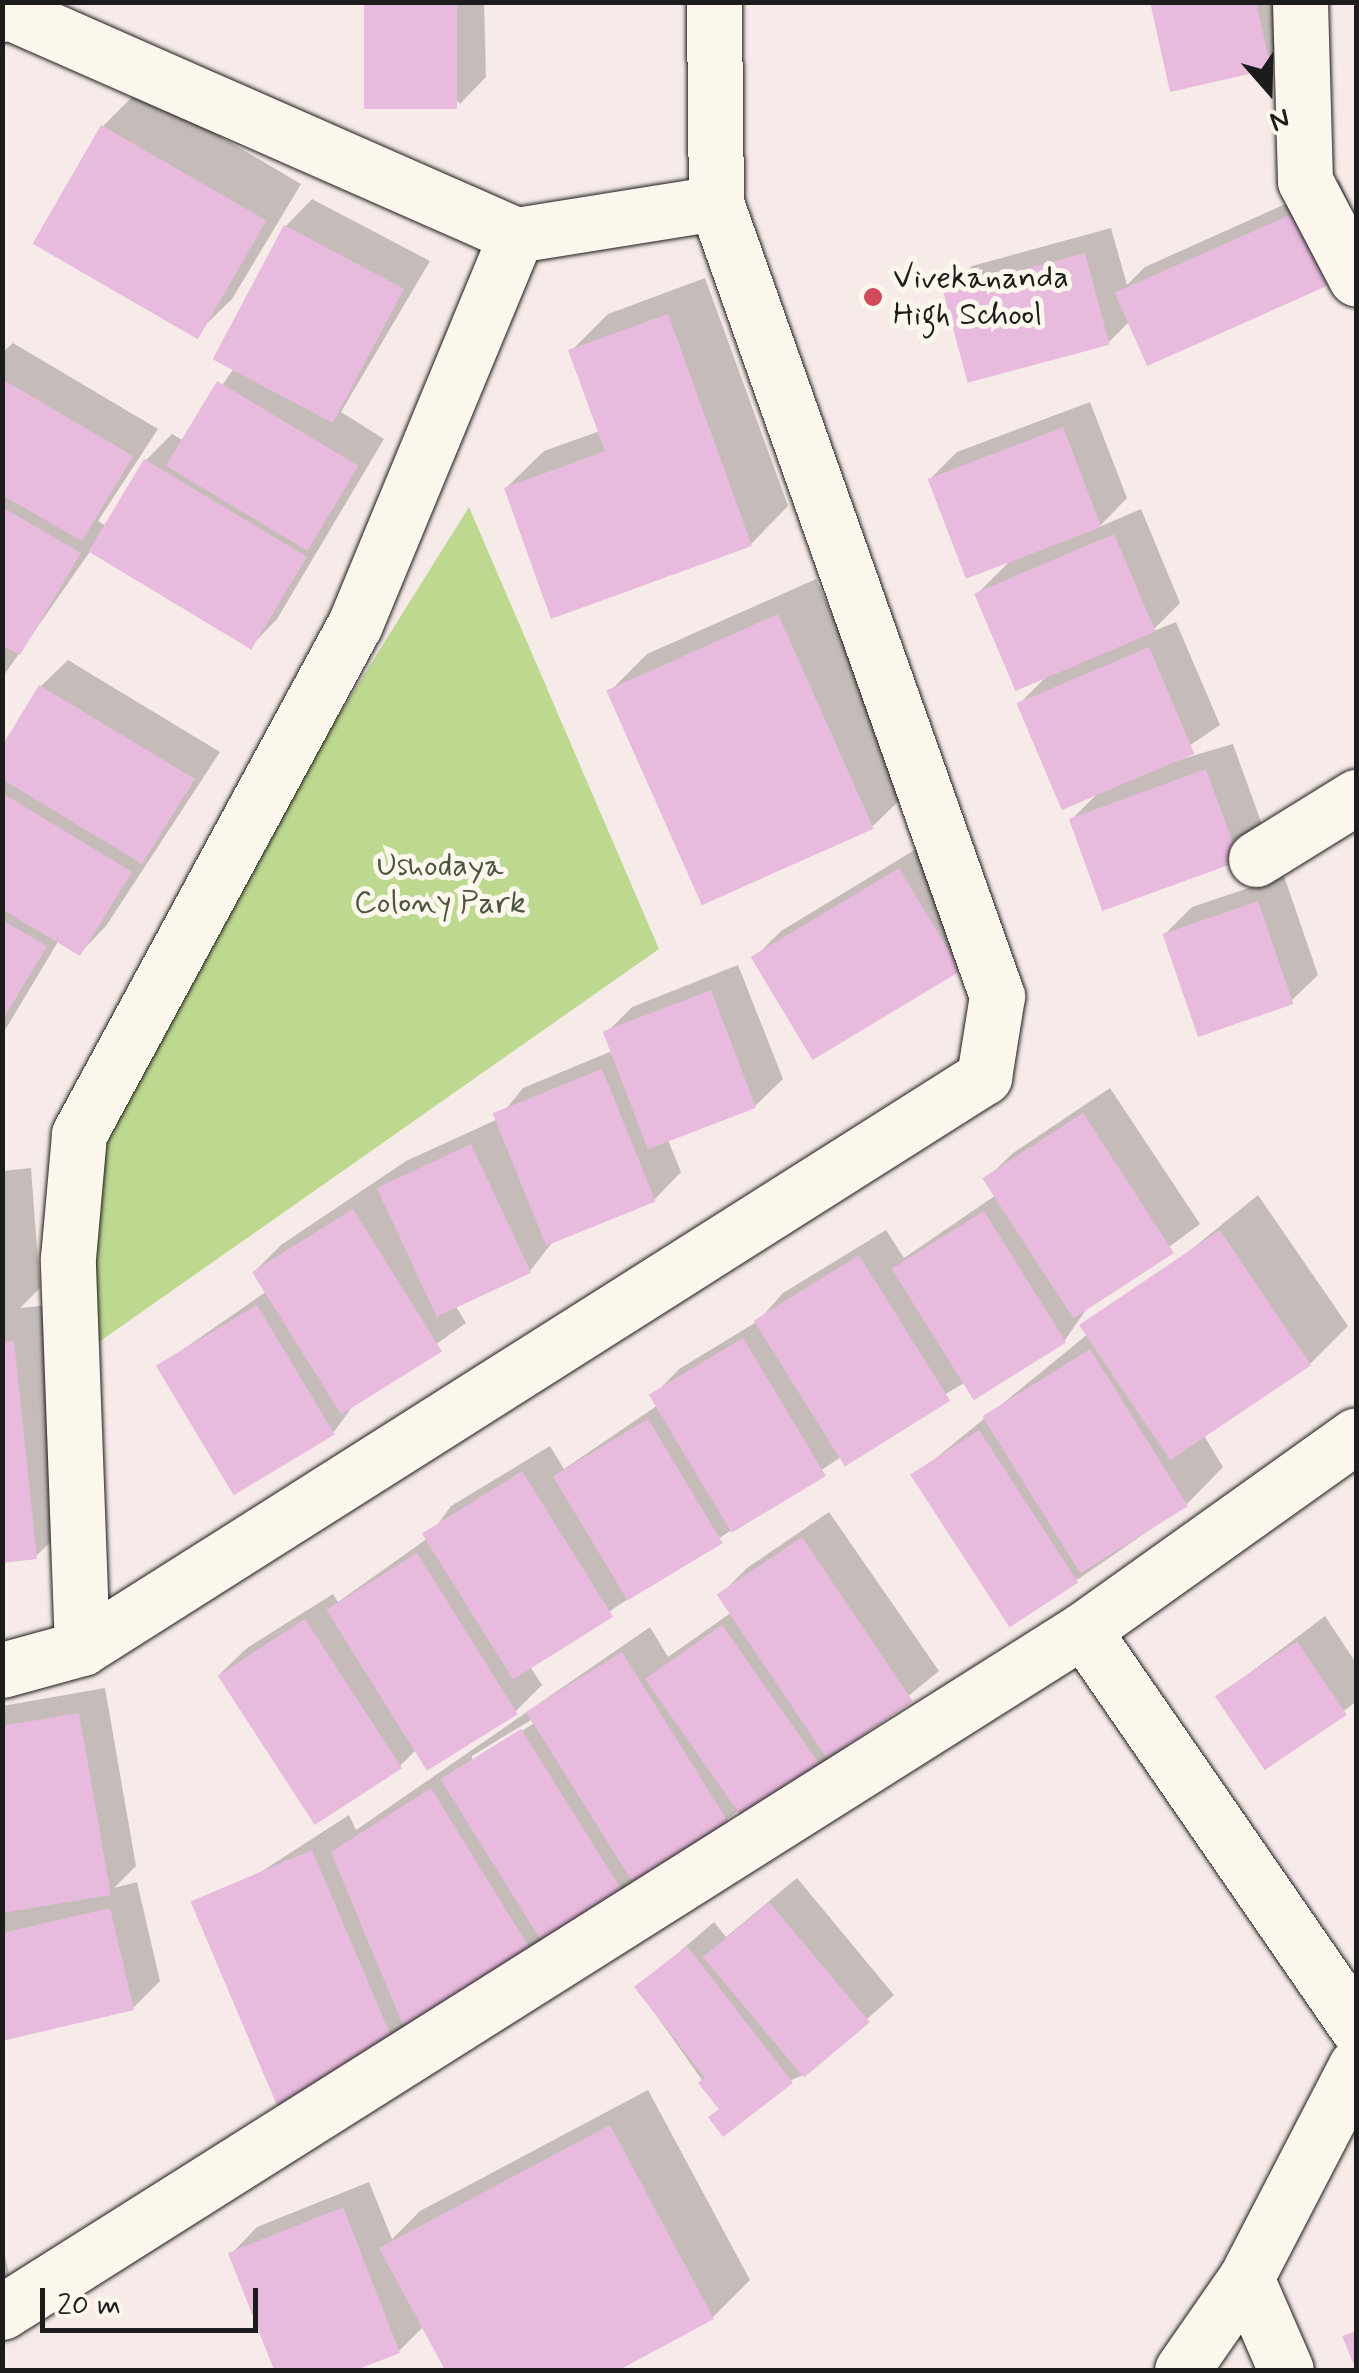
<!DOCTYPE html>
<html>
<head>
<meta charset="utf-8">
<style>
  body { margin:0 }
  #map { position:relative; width:1359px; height:2373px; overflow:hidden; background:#f7ebe9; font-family:Mynerve,sans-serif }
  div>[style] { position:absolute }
  .green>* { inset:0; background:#bdd88f }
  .shadow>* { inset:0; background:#0003 }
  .building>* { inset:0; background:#e8badd; transform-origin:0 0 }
  .roads { filter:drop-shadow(0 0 2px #1c1c1c) drop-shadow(0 0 2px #1c1c1c) }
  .minor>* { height:55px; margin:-27.5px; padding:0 27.5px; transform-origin:27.5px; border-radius:27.5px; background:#fbf7ec }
  .tertiary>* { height:55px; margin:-27.5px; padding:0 27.5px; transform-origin:27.5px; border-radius:27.5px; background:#fbf7ec }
  .dots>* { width:28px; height:28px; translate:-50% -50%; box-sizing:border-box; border:5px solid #fbf7ec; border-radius:50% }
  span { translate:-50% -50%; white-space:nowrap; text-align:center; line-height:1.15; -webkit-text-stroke:10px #fbf7ec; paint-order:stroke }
  .poi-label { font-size:32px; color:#1c1c1c }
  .left { translate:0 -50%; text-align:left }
  .park-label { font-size:32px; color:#4c543e }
  .frame { position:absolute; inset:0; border:5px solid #1c1c1c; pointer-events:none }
  .north { position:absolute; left:1219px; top:40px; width:100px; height:100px; -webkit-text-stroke:8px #fbf7ec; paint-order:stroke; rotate:160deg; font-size:28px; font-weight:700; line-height:40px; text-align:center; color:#1c1c1c }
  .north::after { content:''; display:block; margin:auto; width:35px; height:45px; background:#1c1c1c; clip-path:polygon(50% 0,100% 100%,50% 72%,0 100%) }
  .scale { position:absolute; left:40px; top:2288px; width:218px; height:45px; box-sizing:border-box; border:5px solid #1c1c1c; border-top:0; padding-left:12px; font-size:30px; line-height:35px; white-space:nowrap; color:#1c1c1c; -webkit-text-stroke:8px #fbf7ec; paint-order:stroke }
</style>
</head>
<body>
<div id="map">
  <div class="green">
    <i style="clip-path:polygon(469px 507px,659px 949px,76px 1358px,75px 1137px)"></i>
  </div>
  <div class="shadow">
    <i style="clip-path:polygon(366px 2px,484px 2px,486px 77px,460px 104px)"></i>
    <i style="clip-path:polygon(1153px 2px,1288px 2px,1296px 40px,1270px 67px)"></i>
    <i style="clip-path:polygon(140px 89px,301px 184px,232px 299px,194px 336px,103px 126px)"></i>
    <i style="clip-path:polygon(1339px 180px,1356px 219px,1356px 262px,1130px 321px,1108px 343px,945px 293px,972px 266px,1111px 228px,1127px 285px,1145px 267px)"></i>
    <i style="clip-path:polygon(312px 199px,430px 261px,341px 412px,384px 439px,277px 619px,251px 646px,91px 550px,2px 678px,2px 353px,13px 343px,158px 429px,98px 521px,106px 526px,146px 460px,172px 434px,184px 441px,234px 368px,286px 226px)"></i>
    <i style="clip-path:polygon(705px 278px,788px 506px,751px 544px,506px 488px,544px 451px,600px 431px,571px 351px,608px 314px)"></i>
    <i style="clip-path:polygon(1090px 402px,1127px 498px,1099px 527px,1141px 509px,1180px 603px,1151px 632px,1176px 622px,1220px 725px,1161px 765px,1233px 744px,1265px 833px,1238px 859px,1072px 819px,1100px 791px,1019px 704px,1049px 674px,977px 594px,1011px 560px,930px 479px,957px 452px)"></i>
    <i style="clip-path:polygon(816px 579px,910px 790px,872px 827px,610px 691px,647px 654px)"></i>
    <i style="clip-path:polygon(68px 660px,220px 752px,106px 926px,80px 953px,59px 940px,2px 1035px,2px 778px,41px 686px)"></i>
    <i style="clip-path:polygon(926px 843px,959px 969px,754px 958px,781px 931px)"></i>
    <i style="clip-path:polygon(1284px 876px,1318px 975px,1291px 1001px,1165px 934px,1192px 907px)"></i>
    <i style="clip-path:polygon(738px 965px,783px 1079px,756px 1105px,668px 1140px,681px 1172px,655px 1199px,554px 1240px,530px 1271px,455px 1305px,466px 1323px,357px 1400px,334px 1432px,159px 1366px,267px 1291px,255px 1271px,281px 1245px,406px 1161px,498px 1119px,523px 1088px,612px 1051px,605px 1034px,632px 1007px)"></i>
    <i style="clip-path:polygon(1110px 1088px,1200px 1224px,1088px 1307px,1065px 1340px,964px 1383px,841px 1457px,529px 1665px,542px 1685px,515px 1712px,416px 1750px,399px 1767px,220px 1674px,247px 1648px,333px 1594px,338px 1602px,428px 1538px,451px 1506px,550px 1446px,564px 1469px,658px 1405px,653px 1396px,679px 1369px,758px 1321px,783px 1293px,886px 1230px,904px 1258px,996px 1195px,986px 1179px,1013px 1153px)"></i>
    <i style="clip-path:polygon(31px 1168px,40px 1288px,20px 1308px,50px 1305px,73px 1520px,35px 1557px,2px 1561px,2px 1171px)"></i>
    <i style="clip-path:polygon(1258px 1195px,1348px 1326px,1311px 1363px,1203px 1434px,1223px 1467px,1186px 1505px,1077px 1580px,914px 1476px)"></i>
    <i style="clip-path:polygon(evenodd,829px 1512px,939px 1671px,821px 1767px,738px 1811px,398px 2059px,204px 1921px,242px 1884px,349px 1815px,356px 1830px,650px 1627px,668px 1657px,732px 1612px,720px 1595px,747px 1568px,829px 1512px,531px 1720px,533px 1724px,472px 1762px,472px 1756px,531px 1720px)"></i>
    <i style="clip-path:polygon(1325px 1616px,1356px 1663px,1356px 1702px,1267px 1766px,1218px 1697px)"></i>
    <i style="clip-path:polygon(105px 1688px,136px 1866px,114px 1888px,137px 1882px,160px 1981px,133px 2008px,2px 2038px,2px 1706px)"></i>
    <i style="clip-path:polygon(797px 1878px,894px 1995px,804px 2075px,721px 2107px,637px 1988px,714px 1922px,726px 1937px)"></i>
    <i style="clip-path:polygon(648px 2090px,750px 2280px,713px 2317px,613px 2370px,448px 2370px,424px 2326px,399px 2351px,349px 2370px,277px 2370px,231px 2254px,257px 2227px,369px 2182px,392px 2239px,420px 2211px)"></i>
    <i style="clip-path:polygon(2px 2242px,10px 2278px,2px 2285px)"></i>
  </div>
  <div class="building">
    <i style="left:364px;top:2px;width:93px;height:107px"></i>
    <i style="clip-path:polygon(1150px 2px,1256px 2px,1271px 69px,1170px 92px)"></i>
    <i style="left:101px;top:125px;width:191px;height:137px;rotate:30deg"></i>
    <i style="left:1312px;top:205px;width:80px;height:216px;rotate:66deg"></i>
    <i style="left:284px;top:225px;width:136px;height:152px;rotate:28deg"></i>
    <i style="left:1085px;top:253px;width:95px;height:147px;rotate:75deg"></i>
    <i style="clip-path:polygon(668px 314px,752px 546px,551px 619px,504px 488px,605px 451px,568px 350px)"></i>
    <i style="clip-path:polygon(2px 379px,133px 456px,82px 541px,2px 495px)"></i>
    <i style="left:217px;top:381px;width:165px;height:99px;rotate:31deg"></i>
    <i style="left:1063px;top:427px;width:107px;height:145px;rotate:69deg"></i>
    <i style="left:144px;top:459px;width:190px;height:108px;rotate:31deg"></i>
    <i style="clip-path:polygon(2px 507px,81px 553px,20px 655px,2px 645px)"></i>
    <i style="left:1114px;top:534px;width:106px;height:152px;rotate:67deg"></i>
    <i style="left:778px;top:614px;width:235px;height:188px;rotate:66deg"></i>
    <i style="left:1149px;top:647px;width:116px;height:144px;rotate:67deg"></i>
    <i style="clip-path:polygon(39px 685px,195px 779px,142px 864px,2px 779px,2px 746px)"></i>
    <i style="left:1206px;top:769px;width:98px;height:146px;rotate:70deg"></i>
    <i style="clip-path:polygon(2px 793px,132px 872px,80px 956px,2px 909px)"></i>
    <i style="left:899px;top:868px;width:120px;height:173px;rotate:59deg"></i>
    <i style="left:1258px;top:901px;width:109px;height:101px;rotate:71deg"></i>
    <i style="clip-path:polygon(2px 920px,47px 946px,2px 1021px)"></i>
    <i style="left:711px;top:990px;width:126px;height:116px;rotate:69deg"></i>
    <i style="left:602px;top:1069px;width:143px;height:118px;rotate:68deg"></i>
    <i style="left:1083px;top:1113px;width:167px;height:120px;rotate:57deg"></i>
    <i style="left:471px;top:1144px;width:142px;height:104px;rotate:65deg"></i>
    <i style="left:353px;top:1209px;width:168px;height:119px;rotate:58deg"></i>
    <i style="left:984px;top:1211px;width:155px;height:109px;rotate:58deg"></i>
    <i style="left:1220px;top:1230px;width:163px;height:170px;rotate:56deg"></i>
    <i style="left:859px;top:1255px;width:172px;height:124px;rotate:58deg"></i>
    <i style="left:257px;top:1305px;width:151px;height:118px;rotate:59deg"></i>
    <i style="left:743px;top:1338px;width:161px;height:110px;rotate:59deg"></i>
    <i style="clip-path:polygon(14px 1341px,37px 1559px,2px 1563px,2px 1342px)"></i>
    <i style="left:1090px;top:1349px;width:185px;height:127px;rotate:58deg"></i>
    <i style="left:648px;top:1419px;width:145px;height:111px;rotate:59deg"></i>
    <i style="left:979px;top:1430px;width:182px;height:82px;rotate:57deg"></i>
    <i style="left:522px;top:1471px;width:172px;height:118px;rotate:58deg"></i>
    <i style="left:802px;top:1537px;width:198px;height:103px;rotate:56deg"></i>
    <i style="left:417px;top:1553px;width:190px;height:107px;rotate:58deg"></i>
    <i style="left:305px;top:1619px;width:178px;height:104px;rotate:57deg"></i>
    <i style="left:722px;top:1625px;width:175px;height:94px;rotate:55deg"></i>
    <i style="left:1297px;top:1641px;width:89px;height:99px;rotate:56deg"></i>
    <i style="left:622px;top:1652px;width:202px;height:113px;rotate:58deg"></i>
    <i style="clip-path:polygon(79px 1713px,111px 1895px,2px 1913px,2px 1726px)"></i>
    <i style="left:521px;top:1729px;width:200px;height:95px;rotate:58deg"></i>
    <i style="clip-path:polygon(431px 1788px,535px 1957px,407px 2035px,331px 1852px)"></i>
    <i style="left:312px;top:1850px;width:229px;height:132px;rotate:67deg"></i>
    <i style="left:769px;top:1902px;width:157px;height:86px;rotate:50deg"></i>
    <i style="clip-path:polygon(110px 1908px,134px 2010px,2px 2041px,2px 1933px)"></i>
    <i style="clip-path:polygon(687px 1946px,793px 2083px,723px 2137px,708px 2117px,719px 2109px,698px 2083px,705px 2078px,634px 1987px)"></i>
    <i style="clip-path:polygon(610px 2125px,714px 2319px,619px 2370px,445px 2370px,379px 2248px)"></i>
    <i style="clip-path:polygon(343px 2207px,400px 2353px,356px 2370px,274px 2370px,228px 2253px)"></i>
    <i style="clip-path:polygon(1356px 2331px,1356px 2370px,1342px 2336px)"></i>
  </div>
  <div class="roads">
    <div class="minor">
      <i style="left:1300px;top:2px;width:179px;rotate:88.4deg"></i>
      <i style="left:1305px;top:181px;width:110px;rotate:62.3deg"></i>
      <i style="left:5px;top:10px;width:558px;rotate:23.76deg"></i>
      <i style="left:516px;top:235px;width:203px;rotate:-9.1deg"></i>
      <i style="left:1256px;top:859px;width:118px;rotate:-31.8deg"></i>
      <i style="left:1083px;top:1630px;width:481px;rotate:55.4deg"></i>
      <i style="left:82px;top:1648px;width:390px;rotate:-92.1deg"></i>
      <i style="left:68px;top:1258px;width:124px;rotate:-84.9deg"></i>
      <i style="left:79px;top:1134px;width:580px;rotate:-61.58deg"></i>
      <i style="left:355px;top:624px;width:421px;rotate:-67.5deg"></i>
      <i style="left:2px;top:1670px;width:83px;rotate:-15.4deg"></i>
      <i style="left:82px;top:1648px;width:1068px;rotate:-32.34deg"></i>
      <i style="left:984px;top:1077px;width:82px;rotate:-80.9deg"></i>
      <i style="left:997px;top:996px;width:841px;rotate:-109.51deg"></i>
      <i style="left:716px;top:203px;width:201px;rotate:-90.6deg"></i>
      <i style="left:1246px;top:2278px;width:100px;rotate:66.5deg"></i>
      <i style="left:2px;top:2312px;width:1278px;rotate:-32.25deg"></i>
      <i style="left:1083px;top:1630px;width:335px;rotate:-35.5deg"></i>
      <i style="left:1182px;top:2370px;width:112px;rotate:-55.2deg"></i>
      <i style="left:1246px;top:2278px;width:239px;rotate:-62.6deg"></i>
    </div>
    <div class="tertiary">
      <i style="left:2px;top:14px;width:14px;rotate:-60deg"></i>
    </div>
  </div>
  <div class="dots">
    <i style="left:873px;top:297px;background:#d1495b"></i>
  </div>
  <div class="poi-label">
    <span class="left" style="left:893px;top:297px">Vivekananda<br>High School</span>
  </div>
  <div class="park-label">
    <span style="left:440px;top:885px">Ushodaya<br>Colony Park</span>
  </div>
  <div class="frame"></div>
  <div class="north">N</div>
  <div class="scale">20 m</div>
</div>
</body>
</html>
